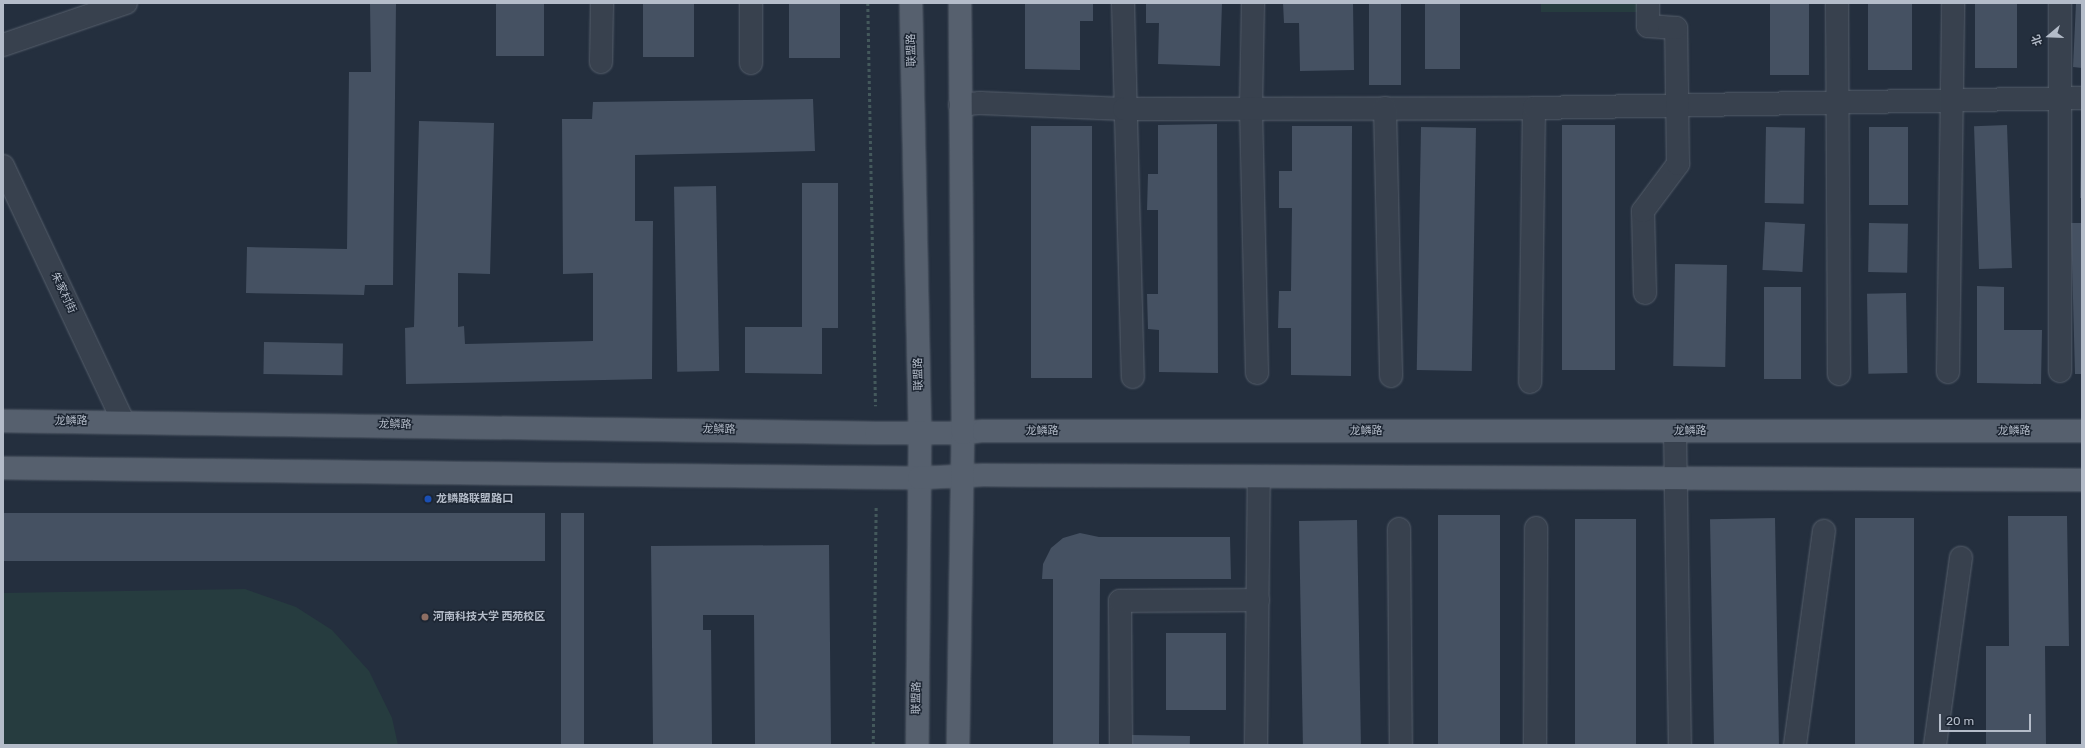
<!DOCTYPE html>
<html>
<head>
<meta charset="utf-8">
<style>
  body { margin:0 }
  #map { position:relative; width:2085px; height:748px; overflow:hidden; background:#242f3e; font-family:Rubik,"Noto Sans SC",sans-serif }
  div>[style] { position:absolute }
  .green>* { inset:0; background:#263c3f; transform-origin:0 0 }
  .building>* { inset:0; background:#455162; transform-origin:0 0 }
  .path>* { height:2.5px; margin-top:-1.25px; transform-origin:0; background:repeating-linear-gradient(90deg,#44595c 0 3px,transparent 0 6px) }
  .roads { filter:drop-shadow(0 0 1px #565f6c) drop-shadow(0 0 1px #565f6c) }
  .minor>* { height:22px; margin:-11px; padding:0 11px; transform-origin:11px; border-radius:11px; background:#38414e }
  .major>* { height:22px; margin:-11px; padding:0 11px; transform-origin:11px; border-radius:11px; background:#56606e }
  .dots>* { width:11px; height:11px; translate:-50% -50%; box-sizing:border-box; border:2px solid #1d2633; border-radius:50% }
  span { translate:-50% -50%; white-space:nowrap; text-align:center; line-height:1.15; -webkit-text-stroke:3px #1d2633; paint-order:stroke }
  .street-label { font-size:11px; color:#b4bcc9 }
  .poi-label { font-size:11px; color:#b4bcc9; font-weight:700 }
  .left { translate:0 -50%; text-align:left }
  .frame { position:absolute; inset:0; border:4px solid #b4bcc9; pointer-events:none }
  .north { position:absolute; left:2029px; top:16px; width:40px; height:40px; -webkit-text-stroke:3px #1d2633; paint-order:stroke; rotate:251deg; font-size:11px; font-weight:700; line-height:16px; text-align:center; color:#b4bcc9 }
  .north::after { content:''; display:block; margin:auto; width:14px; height:18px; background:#b4bcc9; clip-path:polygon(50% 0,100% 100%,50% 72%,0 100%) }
  .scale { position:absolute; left:1939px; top:714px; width:92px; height:18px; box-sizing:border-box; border:2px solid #b4bcc9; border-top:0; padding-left:5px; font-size:12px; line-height:14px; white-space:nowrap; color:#b4bcc9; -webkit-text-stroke:3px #1d2633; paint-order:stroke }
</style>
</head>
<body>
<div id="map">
  <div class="green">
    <i style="left:1541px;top:3px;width:97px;height:9px"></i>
    <i style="clip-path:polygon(245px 589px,296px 607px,332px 630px,369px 671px,392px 718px,398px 745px,3px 745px,3px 593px)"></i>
  </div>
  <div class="building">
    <i style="clip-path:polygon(370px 3px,396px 3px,393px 285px,365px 285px,364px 295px,246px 293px,247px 247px,347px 249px,349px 72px,371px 72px)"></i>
    <i style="left:496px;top:3px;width:48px;height:53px"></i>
    <i style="left:643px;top:3px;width:51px;height:54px"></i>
    <i style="left:789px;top:3px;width:51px;height:55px"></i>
    <i style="clip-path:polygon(1025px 3px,1093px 3px,1093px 21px,1080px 21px,1080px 70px,1025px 69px)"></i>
    <i style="clip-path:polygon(1146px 3px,1222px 3px,1220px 66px,1158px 64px,1159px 23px,1146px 23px)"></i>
    <i style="clip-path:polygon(1283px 3px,1353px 3px,1354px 70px,1300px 71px,1299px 23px,1284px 23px)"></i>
    <i style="left:1369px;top:3px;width:32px;height:82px"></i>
    <i style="left:1425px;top:3px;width:35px;height:66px"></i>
    <i style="left:1770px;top:3px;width:39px;height:72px"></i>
    <i style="left:1868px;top:3px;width:44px;height:67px"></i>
    <i style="left:1975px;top:3px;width:42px;height:65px"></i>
    <i style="clip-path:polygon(2076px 3px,2082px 3px,2082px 68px,2073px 67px)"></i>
    <i style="clip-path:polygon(813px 99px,815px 151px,635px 155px,635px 221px,653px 221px,652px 379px,406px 384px,405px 328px,414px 327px,419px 121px,494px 123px,490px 274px,458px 273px,458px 327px,464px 326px,465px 344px,593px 341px,593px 273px,563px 274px,562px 119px,592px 119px,593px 102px)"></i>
    <i style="clip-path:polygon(1217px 124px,1218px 373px,1159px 372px,1159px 330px,1148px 329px,1147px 294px,1158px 294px,1158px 210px,1147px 210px,1148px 174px,1158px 174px,1158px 125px)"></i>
    <i style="left:1562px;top:125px;width:53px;height:245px"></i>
    <i style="left:2007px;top:125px;width:143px;height:33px;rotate:88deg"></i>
    <i style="left:1092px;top:126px;width:252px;height:61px;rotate:90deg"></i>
    <i style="clip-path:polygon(1292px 126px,1352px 126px,1351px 376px,1291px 375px,1291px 328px,1278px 328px,1279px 291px,1291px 291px,1292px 208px,1279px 208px,1279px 171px,1292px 171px)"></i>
    <i style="left:1421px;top:127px;width:55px;height:243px;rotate:1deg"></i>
    <i style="left:1766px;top:127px;width:39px;height:76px;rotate:1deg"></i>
    <i style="left:1869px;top:127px;width:39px;height:78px"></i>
    <i style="clip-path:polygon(2081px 140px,2082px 140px,2082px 198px,2080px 198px)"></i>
    <i style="clip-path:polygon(802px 183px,838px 183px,838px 328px,822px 328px,822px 374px,745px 373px,745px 327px,802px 327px)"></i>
    <i style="left:716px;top:186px;width:185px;height:42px;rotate:89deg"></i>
    <i style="left:1765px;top:222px;width:40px;height:48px;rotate:3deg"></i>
    <i style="left:1869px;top:223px;width:39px;height:49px;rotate:1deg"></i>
    <i style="clip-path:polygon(2071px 223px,2082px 223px,2082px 374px,2075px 374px)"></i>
    <i style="left:1675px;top:264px;width:52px;height:102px;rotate:1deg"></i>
    <i style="clip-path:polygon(1977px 286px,2004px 287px,2004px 330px,2042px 330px,2041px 384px,1977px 383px)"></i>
    <i style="left:1764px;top:287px;width:37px;height:92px"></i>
    <i style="left:1906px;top:293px;width:80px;height:39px;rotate:89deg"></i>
    <i style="left:264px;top:342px;width:79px;height:32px;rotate:1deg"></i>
    <i style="left:545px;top:513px;width:48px;height:542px;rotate:90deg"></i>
    <i style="left:561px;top:513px;width:23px;height:232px"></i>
    <i style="left:1438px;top:515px;width:62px;height:230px"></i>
    <i style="clip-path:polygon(2008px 516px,2067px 516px,2069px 646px,2045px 646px,2046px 745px,1986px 745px,1986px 646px,2009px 646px)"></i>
    <i style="left:1775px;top:518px;width:227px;height:65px;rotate:89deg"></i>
    <i style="left:1855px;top:518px;width:59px;height:227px"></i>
    <i style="left:1575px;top:519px;width:61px;height:226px"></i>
    <i style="left:1357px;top:520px;width:225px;height:58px;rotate:89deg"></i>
    <i style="clip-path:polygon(1080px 533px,1099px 537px,1230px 537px,1231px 579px,1100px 579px,1099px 745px,1053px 745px,1053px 579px,1042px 579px,1043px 564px,1051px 548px,1063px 538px)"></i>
    <i style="clip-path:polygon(829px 545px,831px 745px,755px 745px,754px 615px,703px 615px,703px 630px,711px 630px,712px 745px,653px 745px,651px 546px)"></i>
    <i style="left:1166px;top:633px;width:60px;height:77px"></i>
    <i style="left:1132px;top:735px;width:58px;height:10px;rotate:1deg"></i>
  </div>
  <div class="path">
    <i style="left:868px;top:3px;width:403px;rotate:88.9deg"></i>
    <i style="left:873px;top:745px;width:240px;rotate:-89.3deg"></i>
  </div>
  <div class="roads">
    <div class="minor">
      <i style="left:1123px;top:3px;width:374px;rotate:88.5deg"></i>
      <i style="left:1253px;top:3px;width:105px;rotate:91.1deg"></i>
      <i style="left:1251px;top:108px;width:265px;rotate:88.7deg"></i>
      <i style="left:1837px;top:3px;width:371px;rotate:89.7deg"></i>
      <i style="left:3px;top:45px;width:130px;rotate:-18.9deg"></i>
      <i style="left:601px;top:62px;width:59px;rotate:-89deg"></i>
      <i style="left:751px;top:63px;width:60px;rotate:-90deg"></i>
      <i style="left:960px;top:105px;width:20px;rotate:-6deg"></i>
      <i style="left:980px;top:103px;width:144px;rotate:2.4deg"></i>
      <i style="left:1124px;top:109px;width:410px;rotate:-0.1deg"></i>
      <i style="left:1534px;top:108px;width:274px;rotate:90.8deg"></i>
      <i style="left:1385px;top:108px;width:268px;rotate:88.7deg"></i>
      <i style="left:1534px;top:108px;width:548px;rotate:-1.05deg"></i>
      <i style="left:3px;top:166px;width:282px;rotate:64.8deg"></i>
      <i style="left:1645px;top:293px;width:82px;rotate:-91.4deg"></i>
      <i style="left:1643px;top:211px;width:59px;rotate:-53.3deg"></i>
      <i style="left:1678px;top:164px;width:136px;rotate:-90.8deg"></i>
      <i style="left:1676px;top:28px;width:28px;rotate:-176deg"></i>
      <i style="left:1648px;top:26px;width:23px;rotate:-90deg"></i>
      <i style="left:2060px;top:371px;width:368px;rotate:-90deg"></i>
      <i style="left:1948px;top:372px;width:369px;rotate:-89.2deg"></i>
      <i style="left:1675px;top:431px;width:314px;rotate:89.1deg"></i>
      <i style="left:1399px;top:529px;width:216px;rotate:89.5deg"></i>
      <i style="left:1121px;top:745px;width:144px;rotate:-90.4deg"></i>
      <i style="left:1120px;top:601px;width:138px;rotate:-0.4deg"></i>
      <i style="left:1256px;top:745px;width:267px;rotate:-89.4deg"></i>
      <i style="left:1535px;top:745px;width:217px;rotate:-89.7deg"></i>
      <i style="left:1795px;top:745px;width:216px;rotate:-82.3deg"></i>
      <i style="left:1935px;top:745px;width:189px;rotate:-82.1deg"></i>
    </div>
    <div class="major">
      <i style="left:911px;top:3px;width:429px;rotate:88.8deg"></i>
      <i style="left:920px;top:432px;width:313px;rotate:90.5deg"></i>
      <i style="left:3px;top:421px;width:873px;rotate:0.79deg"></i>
      <i style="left:876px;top:433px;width:87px"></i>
      <i style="left:963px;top:433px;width:20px;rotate:-6deg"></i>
      <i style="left:983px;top:431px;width:1099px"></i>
      <i style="left:3px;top:468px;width:916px;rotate:0.63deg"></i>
      <i style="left:919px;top:478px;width:64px;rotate:-2.7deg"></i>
      <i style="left:983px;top:475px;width:1099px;rotate:0.26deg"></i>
      <i style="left:958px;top:745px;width:312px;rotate:-89.1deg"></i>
      <i style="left:963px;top:433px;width:430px;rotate:-90.4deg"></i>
    </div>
  </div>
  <div class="dots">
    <i style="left:428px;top:499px;background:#1a4fb4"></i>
    <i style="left:425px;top:617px;background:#8d6e63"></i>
  </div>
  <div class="street-label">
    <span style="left:912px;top:50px;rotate:-91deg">联盟路</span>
    <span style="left:63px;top:293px;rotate:65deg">朱家村街</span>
    <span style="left:919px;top:374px;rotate:-91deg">联盟路</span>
    <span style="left:71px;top:421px">龙鳞路</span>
    <span style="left:395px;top:425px;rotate:1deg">龙鳞路</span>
    <span style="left:719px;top:430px;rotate:1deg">龙鳞路</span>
    <span style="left:1042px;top:431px">龙鳞路</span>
    <span style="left:1366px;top:431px">龙鳞路</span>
    <span style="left:1690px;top:431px">龙鳞路</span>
    <span style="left:2014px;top:431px">龙鳞路</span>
    <span style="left:917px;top:698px;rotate:-89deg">联盟路</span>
  </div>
  <div class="poi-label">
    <span class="left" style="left:436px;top:499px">龙鳞路联盟路口</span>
    <span class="left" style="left:433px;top:617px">河南科技大学 西苑校区</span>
  </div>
  <div class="frame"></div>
  <div class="north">北</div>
  <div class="scale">20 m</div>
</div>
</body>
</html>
